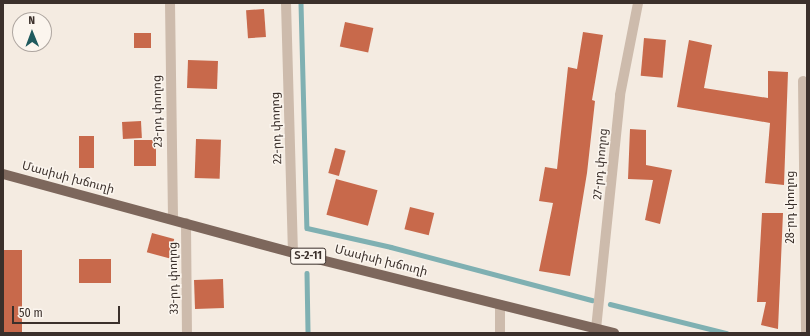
<!DOCTYPE html>
<html>
<head>
<meta charset="utf-8">
<style>
  body { margin:0 }
  #map { position:relative; width:810px; height:336px; overflow:hidden; background:#f4ebe1; font-family:"Fira Sans Condensed","Noto Sans Armenian",sans-serif }
  div>[style] { position:absolute }
  .stream>* { height:4.5px; margin:-2.25px; padding:0 2.25px; transform-origin:2.25px; border-radius:2.25px; background:#7fb0b2 }
  .building>* { inset:0; background:#c8694b; transform-origin:0 0 }
  .minor>* { height:10px; margin:-5px; padding:0 5px; transform-origin:5px; border-radius:5px; background:#cdbbac }
  .primary>* { height:10px; margin:-5px; padding:0 5px; transform-origin:5px; border-radius:5px; background:#7d675c }
  span { translate:-50% -50%; white-space:nowrap; text-align:center; line-height:1.15; -webkit-text-stroke:3px #fbf5ee; paint-order:stroke }
  .shield-label span { padding:1px 3px; background:#fbf5ee; border:1px solid; border-radius:3px; -webkit-text-stroke-width:0 }
  .shield-label { font-size:11px; color:#3b302b; font-weight:700 }
  .street-label { font-size:12px; color:#3b302b }
  .frame { position:absolute; inset:0; border:4px solid #3b302b; pointer-events:none }
  .north { position:absolute; left:12px; top:12px; width:40px; height:40px; box-sizing:border-box; background:#fbf5ee; border:1px solid #aea6a0; border-radius:50%; rotate:359deg; font-size:11px; font-weight:700; line-height:16px; text-align:center; color:#3b302b }
  .north::after { content:''; display:block; margin:auto; width:14px; height:18px; background:#1f5a5e; clip-path:polygon(50% 0,100% 100%,50% 72%,0 100%) }
  .scale { position:absolute; left:12px; top:306px; width:108px; height:18px; box-sizing:border-box; border:2px solid #3b302b; border-top:0; padding-left:5px; font-size:12px; line-height:14px; white-space:nowrap; color:#3b302b; -webkit-text-stroke:3px #fbf5ee; paint-order:stroke }
</style>
</head>
<body>
<div id="map">
  <div class="stream">
    <i style="left:301px;top:3px;width:225px;rotate:88.5deg"></i>
    <i style="left:307px;top:228px;width:86px;rotate:12.7deg"></i>
    <i style="left:391px;top:247px;width:208px;rotate:14.8deg"></i>
    <i style="left:307px;top:273px;width:60px;rotate:89deg"></i>
    <i style="left:610px;top:304px;width:120px;rotate:14deg"></i>
  </div>
  <div class="building">
    <i style="left:264px;top:9px;width:28px;height:18px;rotate:86deg"></i>
    <i style="left:345px;top:22px;width:29px;height:25px;rotate:12deg"></i>
    <i style="clip-path:polygon(583px 32px,603px 35px,592px 100px,595px 101px,587px 173px,570px 276px,539px 271px,553px 203px,539px 201px,545px 167px,557px 169px,568px 67px,577px 69px)"></i>
    <i style="left:134px;top:33px;width:17px;height:15px"></i>
    <i style="left:644px;top:38px;width:22px;height:38px;rotate:5deg"></i>
    <i style="clip-path:polygon(689px 40px,712px 45px,704px 88px,768px 98px,768px 71px,788px 72px,784px 185px,765px 183px,770px 123px,677px 107px)"></i>
    <i style="left:188px;top:60px;width:30px;height:28px;rotate:2deg"></i>
    <i style="left:141px;top:121px;width:17px;height:19px;rotate:87deg"></i>
    <i style="clip-path:polygon(630px 129px,646px 130px,646px 165px,672px 170px,660px 224px,645px 220px,653px 180px,628px 179px)"></i>
    <i style="left:79px;top:136px;width:15px;height:32px"></i>
    <i style="left:196px;top:139px;width:25px;height:39px;rotate:2deg"></i>
    <i style="left:134px;top:140px;width:22px;height:26px"></i>
    <i style="left:335px;top:148px;width:11px;height:26px;rotate:15deg"></i>
    <i style="left:336px;top:179px;width:43px;height:37px;rotate:15deg"></i>
    <i style="left:410px;top:207px;width:25px;height:23px;rotate:14deg"></i>
    <i style="clip-path:polygon(762px 213px,783px 213px,778px 329px,761px 325px,766px 302px,757px 302px)"></i>
    <i style="left:152px;top:233px;width:23px;height:20px;rotate:15deg"></i>
    <i style="left:3px;top:250px;width:19px;height:83px"></i>
    <i style="left:79px;top:259px;width:32px;height:24px"></i>
    <i style="left:223px;top:279px;width:29px;height:29px;rotate:88deg"></i>
  </div>
  <div class="minor">
    <i style="left:170px;top:3px;width:216px;rotate:89.2deg"></i>
    <i style="left:286px;top:3px;width:250px;rotate:88.4deg"></i>
    <i style="left:803px;top:81px;width:252px;rotate:89.3deg"></i>
    <i style="left:186px;top:223px;width:110px;rotate:89.5deg"></i>
    <i style="left:596px;top:329px;width:235px;rotate:-84.1deg"></i>
    <i style="left:620px;top:95px;width:94px;rotate:-78.9deg"></i>
    <i style="left:500px;top:333px;width:28px;rotate:-90deg"></i>
  </div>
  <div class="primary">
    <i style="left:3px;top:174px;width:301px;rotate:15.2deg"></i>
    <i style="left:293px;top:253px;width:331px;rotate:14deg"></i>
  </div>
  <div class="shield-label">
    <span style="left:308px;top:256px">Տ-2-11</span>
  </div>
  <div class="street-label">
    <span style="left:158px;top:111px;rotate:-91deg">23-րդ փողոց</span>
    <span style="left:277px;top:128px;rotate:-92deg">22-րդ փողոց</span>
    <span style="left:601px;top:164px;rotate:-85deg">27-րդ փողոց</span>
    <span style="left:68px;top:178px;rotate:15deg">Մասիսի խճուղի</span>
    <span style="left:791px;top:207px;rotate:-90deg">28-րդ փողոց</span>
    <span style="left:381px;top:261px;rotate:14deg">Մասիսի խճուղի</span>
    <span style="left:174px;top:278px;rotate:-91deg">33-րդ փողոց</span>
  </div>
  <div class="frame"></div>
  <div class="north">N</div>
  <div class="scale">50 m</div>
</div>
</body>
</html>
